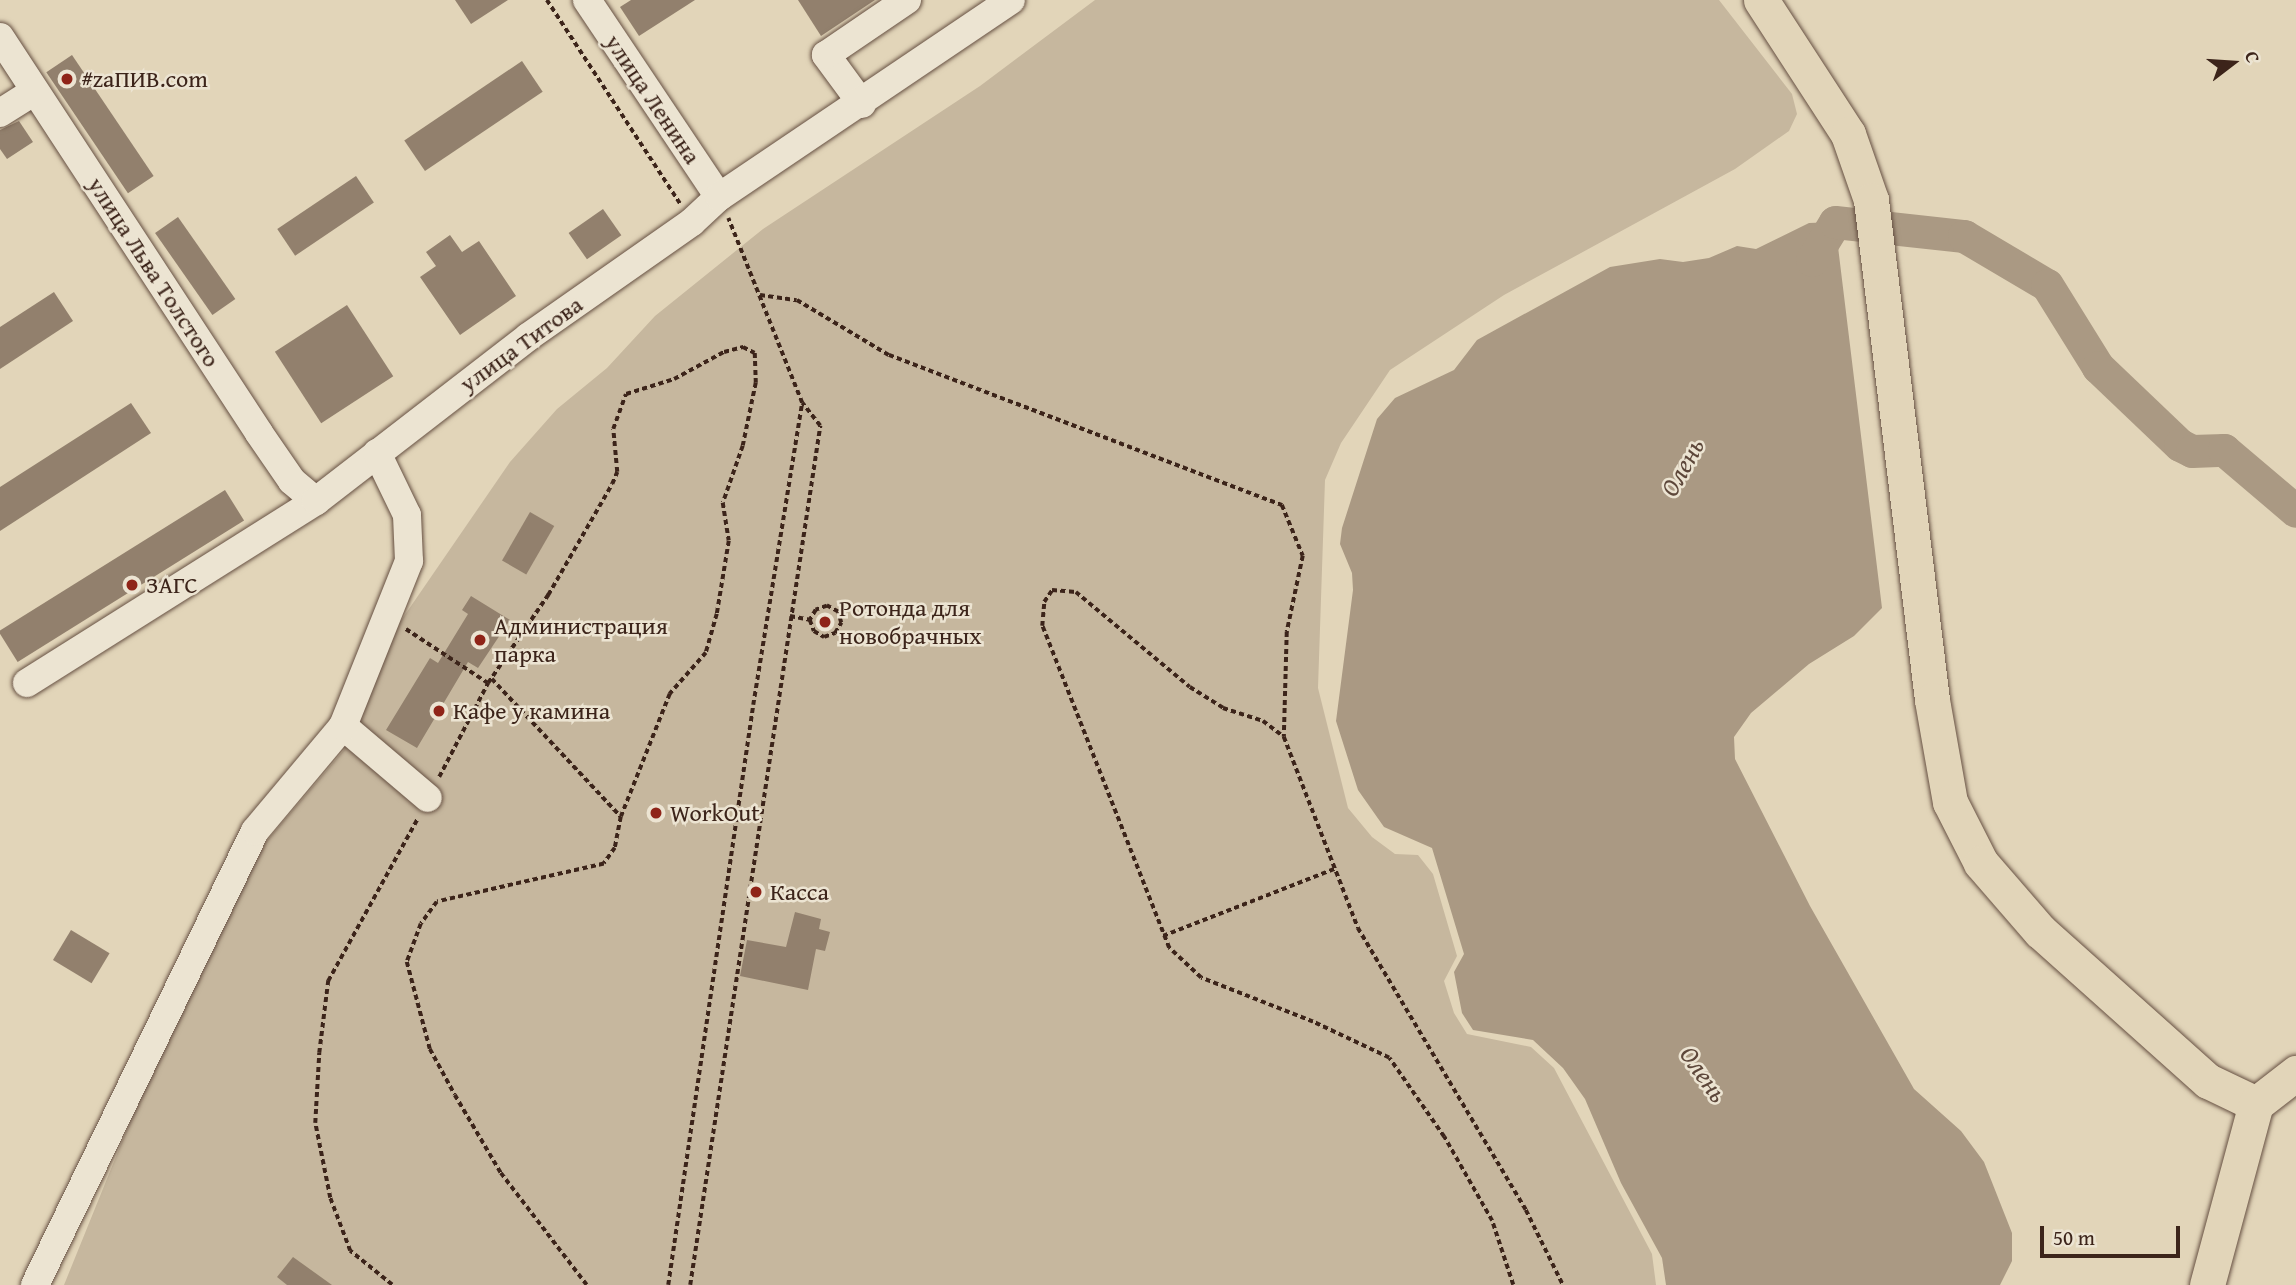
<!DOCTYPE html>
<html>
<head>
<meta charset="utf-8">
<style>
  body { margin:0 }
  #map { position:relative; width:2296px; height:1285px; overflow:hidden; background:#e2d5b9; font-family:"Gentium Book Plus",serif }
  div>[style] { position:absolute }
  .green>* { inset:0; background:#c6b79e }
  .water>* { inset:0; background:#aa9983 }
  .river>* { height:33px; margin:-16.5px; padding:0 16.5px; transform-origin:16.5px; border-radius:16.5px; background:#aa9983 }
  .building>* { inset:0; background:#92806d; transform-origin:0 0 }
  .round { border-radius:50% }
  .path>* { height:3.5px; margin-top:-1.75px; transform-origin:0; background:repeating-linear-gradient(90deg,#3c241a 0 5px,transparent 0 8.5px) }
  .roads { filter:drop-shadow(0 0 2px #665042) drop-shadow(0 0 2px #665042) }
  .minor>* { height:28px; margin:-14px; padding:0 14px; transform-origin:14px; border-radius:14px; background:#ece4d2 }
  .major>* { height:35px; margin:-17.5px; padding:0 17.5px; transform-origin:17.5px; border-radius:17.5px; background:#e2d5b9 }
  .dots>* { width:19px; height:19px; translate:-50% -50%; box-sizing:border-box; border:4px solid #ece4d2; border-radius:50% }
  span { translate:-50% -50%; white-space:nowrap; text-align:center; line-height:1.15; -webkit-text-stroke:5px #ece4d2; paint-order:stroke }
  .poi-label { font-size:24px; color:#3c241a }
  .left { translate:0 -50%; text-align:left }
  .street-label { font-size:24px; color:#3c241a }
  .water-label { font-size:26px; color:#5d473a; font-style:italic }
  .north { position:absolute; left:2198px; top:28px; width:70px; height:70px; -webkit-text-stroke:5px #ece4d2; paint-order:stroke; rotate:73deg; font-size:19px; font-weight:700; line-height:28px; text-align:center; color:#3c241a }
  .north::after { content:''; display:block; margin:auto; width:24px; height:32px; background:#3c241a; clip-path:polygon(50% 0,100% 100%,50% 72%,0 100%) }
  .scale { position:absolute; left:2040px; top:1226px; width:140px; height:32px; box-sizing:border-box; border:4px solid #3c241a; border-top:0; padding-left:9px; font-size:21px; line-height:24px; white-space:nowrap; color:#3c241a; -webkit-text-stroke:5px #ece4d2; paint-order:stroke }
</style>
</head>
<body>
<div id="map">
  <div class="green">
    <i style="clip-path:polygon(1095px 0,1719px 0,1792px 94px,1797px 114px,1789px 131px,1735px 169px,1504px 295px,1390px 370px,1341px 443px,1325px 480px,1318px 688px,1348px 808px,1372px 837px,1395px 854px,1418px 855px,1433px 874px,1457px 956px,1444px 981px,1454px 1013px,1467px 1034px,1531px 1047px,1554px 1068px,1652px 1254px,1656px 1285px,64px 1285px,147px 1080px,265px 843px,349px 744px,400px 622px,510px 462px,557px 409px,607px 368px,655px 316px,763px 229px,980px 86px)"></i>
  </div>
  <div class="water">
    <i style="clip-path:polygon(1835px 222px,1882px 608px,1854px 636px,1809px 664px,1751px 713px,1734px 737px,1735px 759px,1810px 906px,1914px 1089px,1961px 1131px,1984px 1162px,2012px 1233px,2012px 1261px,2000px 1285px,1666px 1285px,1662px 1258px,1621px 1183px,1585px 1099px,1563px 1068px,1533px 1040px,1473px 1030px,1462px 1013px,1454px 972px,1464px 954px,1432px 848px,1384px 827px,1358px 790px,1336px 721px,1353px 590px,1352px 573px,1340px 544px,1342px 528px,1377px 419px,1395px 398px,1454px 370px,1477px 340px,1610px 267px,1660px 259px,1683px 262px,1709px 258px,1737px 246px,1756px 249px,1809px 223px)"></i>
  </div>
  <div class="river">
    <i style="left:1812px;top:260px;width:44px;rotate:-58.8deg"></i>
    <i style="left:1835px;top:222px;width:130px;rotate:6.2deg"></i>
    <i style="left:1964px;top:236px;width:96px;rotate:30.6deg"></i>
    <i style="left:2047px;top:285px;width:97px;rotate:58.1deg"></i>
    <i style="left:2098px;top:367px;width:113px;rotate:43.6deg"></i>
    <i style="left:2180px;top:445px;width:13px;rotate:27deg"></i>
    <i style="left:2192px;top:451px;width:32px;rotate:-2deg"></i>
    <i style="left:2224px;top:450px;width:94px;rotate:40.3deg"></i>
  </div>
  <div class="building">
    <i style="clip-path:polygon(455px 0,508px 0,471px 24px)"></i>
    <i style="clip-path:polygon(631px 0,695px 0,639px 36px,620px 7px)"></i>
    <i style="clip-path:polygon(798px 0,875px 0,821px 36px)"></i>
    <i style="left:72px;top:55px;width:146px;height:31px;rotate:56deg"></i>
    <i style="left:522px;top:61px;width:37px;height:142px;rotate:56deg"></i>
    <i style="clip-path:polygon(19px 121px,33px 142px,7px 159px,0 149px,0 130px)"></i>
    <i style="left:356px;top:176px;width:32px;height:95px;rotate:56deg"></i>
    <i style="left:603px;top:209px;width:32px;height:42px;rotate:55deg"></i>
    <i style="left:178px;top:217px;width:100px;height:28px;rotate:55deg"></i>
    <i style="clip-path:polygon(450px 235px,462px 252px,479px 241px,516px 296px,460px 335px,420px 277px,436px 266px,426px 252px)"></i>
    <i style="clip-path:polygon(54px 292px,73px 321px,0 369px,0 327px)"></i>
    <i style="left:347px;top:305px;width:85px;height:86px;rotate:57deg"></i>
    <i style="clip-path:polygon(131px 403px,151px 433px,0 531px,0 487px)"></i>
    <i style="left:225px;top:490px;width:36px;height:267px;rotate:58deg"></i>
    <i style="left:530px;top:512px;width:28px;height:56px;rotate:30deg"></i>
    <i style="clip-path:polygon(471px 596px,510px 620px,478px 668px,468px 662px,417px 748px,386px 730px,430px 658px,438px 663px,468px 614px,462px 610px)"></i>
    <i class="round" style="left:817px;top:614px;width:16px;height:16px"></i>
    <i style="clip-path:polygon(795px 912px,821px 919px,819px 929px,830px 932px,825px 951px,816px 949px,808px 990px,740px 976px,747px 940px,786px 947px)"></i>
    <i style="left:71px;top:930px;width:45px;height:35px;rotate:31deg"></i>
    <i style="clip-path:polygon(293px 1257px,332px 1285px,287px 1285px,277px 1277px)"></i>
  </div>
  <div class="path">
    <i style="left:547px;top:0;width:243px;rotate:56.8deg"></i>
    <i style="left:760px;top:295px;width:37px;rotate:8deg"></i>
    <i style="left:797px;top:300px;width:107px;rotate:30.9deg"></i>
    <i style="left:889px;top:355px;width:421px;rotate:20.9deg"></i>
    <i style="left:1282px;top:505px;width:55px;rotate:67.6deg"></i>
    <i style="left:1303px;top:556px;width:78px;rotate:101.9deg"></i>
    <i style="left:1287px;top:632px;width:105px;rotate:91.6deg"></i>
    <i style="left:790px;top:616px;width:20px;rotate:11deg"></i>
    <i style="left:810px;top:620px;width:12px;rotate:70deg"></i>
    <i style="left:814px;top:631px;width:12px;rotate:31deg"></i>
    <i style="left:824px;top:637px;width:12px;rotate:-20deg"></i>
    <i style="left:835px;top:633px;width:12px;rotate:-59deg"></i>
    <i style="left:841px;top:623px;width:11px;rotate:-105deg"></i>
    <i style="left:838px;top:612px;width:13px;rotate:-151deg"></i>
    <i style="left:827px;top:606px;width:12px;rotate:160deg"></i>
    <i style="left:816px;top:610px;width:12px;rotate:121deg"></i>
    <i style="left:406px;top:629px;width:98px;rotate:33.4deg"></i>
    <i style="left:492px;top:679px;width:189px;rotate:46.9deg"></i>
    <i style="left:439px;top:777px;width:106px;rotate:-62.5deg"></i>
    <i style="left:488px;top:683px;width:107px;rotate:-55.7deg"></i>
    <i style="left:548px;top:595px;width:128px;rotate:-60deg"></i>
    <i style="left:612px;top:484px;width:13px;rotate:-67deg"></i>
    <i style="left:617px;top:472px;width:43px;rotate:-95.3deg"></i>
    <i style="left:613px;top:429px;width:37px;rotate:-70deg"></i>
    <i style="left:626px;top:394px;width:50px;rotate:-17.4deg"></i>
    <i style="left:674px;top:379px;width:57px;rotate:-28.4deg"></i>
    <i style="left:724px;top:352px;width:20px;rotate:-15deg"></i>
    <i style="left:743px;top:347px;width:13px;rotate:27deg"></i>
    <i style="left:755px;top:353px;width:30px;rotate:88deg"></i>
    <i style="left:756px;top:383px;width:64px;rotate:101.7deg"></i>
    <i style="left:743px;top:446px;width:60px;rotate:109.3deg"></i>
    <i style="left:723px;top:503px;width:38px;rotate:81deg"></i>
    <i style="left:729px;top:541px;width:74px;rotate:99.3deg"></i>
    <i style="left:717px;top:614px;width:41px;rotate:105.8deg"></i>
    <i style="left:706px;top:653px;width:55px;rotate:131.3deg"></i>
    <i style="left:670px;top:694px;width:132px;rotate:111.7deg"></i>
    <i style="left:621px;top:817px;width:32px;rotate:101deg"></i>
    <i style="left:615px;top:848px;width:19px;rotate:125deg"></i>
    <i style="left:604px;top:864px;width:171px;rotate:167.2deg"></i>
    <i style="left:437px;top:902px;width:27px;rotate:126deg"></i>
    <i style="left:421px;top:924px;width:40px;rotate:110.2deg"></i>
    <i style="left:407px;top:962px;width:90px;rotate:75.2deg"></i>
    <i style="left:430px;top:1049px;width:52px;rotate:61.5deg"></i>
    <i style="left:455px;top:1095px;width:91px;rotate:59.5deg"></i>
    <i style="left:501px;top:1173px;width:141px;rotate:52.5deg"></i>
    <i style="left:1163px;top:936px;width:184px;rotate:-21.4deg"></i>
    <i style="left:392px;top:1285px;width:54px;rotate:-141deg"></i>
    <i style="left:350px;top:1251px;width:57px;rotate:-110.7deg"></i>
    <i style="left:330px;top:1198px;width:76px;rotate:-101.3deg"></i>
    <i style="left:315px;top:1123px;width:70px;rotate:-86.7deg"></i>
    <i style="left:319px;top:1053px;width:73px;rotate:-82.9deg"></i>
    <i style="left:328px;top:981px;width:186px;rotate:-61.1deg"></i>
    <i style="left:668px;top:1285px;width:586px;rotate:-81.66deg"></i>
    <i style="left:753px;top:705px;width:306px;rotate:-80.8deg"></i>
    <i style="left:690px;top:1285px;width:869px;rotate:-81.39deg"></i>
    <i style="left:820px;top:426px;width:29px;rotate:-128deg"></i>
    <i style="left:802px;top:403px;width:199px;rotate:-111.8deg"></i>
    <i style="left:1513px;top:1285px;width:67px;rotate:-108.2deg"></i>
    <i style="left:1492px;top:1221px;width:97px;rotate:-119.7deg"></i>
    <i style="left:1444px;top:1137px;width:96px;rotate:-124.8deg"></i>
    <i style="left:1389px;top:1058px;width:84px;rotate:-154.7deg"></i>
    <i style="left:1313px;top:1022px;width:120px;rotate:-158.6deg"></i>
    <i style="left:1201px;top:978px;width:44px;rotate:-136.8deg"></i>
    <i style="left:1169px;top:948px;width:346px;rotate:-111.5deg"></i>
    <i style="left:1042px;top:626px;width:24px;rotate:-85deg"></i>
    <i style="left:1044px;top:602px;width:14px;rotate:-56deg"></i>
    <i style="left:1052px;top:590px;width:24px;rotate:5deg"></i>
    <i style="left:1076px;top:592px;width:148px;rotate:39.8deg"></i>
    <i style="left:1190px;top:687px;width:39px;rotate:32deg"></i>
    <i style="left:1223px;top:708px;width:42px;rotate:18deg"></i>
    <i style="left:1263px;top:721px;width:26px;rotate:37deg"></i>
    <i style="left:1284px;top:737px;width:205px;rotate:68.8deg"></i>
    <i style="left:1358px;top:928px;width:328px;rotate:59.2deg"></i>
    <i style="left:1526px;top:1210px;width:84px;rotate:63.7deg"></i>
  </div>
  <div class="roads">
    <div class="minor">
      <i style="left:587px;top:0;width:237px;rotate:56.2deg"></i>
      <i style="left:0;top:37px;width:473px;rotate:56.8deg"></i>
      <i style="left:259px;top:433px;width:58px;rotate:55.5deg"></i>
      <i style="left:292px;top:481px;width:31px;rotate:40deg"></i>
      <i style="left:862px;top:104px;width:61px;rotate:-126.3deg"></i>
      <i style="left:826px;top:55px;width:98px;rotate:-34.2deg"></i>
      <i style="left:0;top:113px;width:41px;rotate:-32.2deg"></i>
      <i style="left:27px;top:683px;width:342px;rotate:-32.2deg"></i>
      <i style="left:316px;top:501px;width:268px;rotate:-37.7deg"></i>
      <i style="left:528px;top:337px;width:200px;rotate:-35deg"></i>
      <i style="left:692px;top:222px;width:37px;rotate:-43deg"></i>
      <i style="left:719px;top:197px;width:352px;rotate:-34deg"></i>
      <i style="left:343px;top:726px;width:111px;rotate:40.3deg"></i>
      <i style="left:35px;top:1285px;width:504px;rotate:-64.15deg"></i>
      <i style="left:255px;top:831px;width:137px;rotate:-50deg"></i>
      <i style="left:343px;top:726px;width:178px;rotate:-68.2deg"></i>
      <i style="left:409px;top:561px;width:46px;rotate:-92.5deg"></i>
      <i style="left:407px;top:515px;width:69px;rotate:-115.8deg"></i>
    </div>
    <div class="major">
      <i style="left:1761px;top:0;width:160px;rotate:57deg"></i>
      <i style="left:1848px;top:134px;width:70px;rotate:70.8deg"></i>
      <i style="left:1871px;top:200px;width:504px;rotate:83.04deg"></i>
      <i style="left:1932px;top:700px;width:104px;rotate:80deg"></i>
      <i style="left:1950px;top:802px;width:68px;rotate:63.1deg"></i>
      <i style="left:1981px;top:863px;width:90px;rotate:49.1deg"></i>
      <i style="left:2040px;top:931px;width:225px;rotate:41.8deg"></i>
      <i style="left:2208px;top:1081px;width:53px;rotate:25.6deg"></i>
      <i style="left:2207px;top:1285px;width:188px;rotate:-74.9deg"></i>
      <i style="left:2256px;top:1104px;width:51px;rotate:-37.8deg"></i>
    </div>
  </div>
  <div class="dots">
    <i style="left:67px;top:79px;background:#8f2418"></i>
    <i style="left:132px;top:585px;background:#8f2418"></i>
    <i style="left:825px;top:622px;background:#8f2418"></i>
    <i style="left:480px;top:640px;background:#8f2418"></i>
    <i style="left:439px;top:711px;background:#8f2418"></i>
    <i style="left:656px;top:813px;background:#8f2418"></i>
    <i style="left:756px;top:892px;background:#8f2418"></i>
  </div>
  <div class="poi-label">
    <span class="left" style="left:81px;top:79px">#zaПИВ.com</span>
    <span class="left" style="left:146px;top:585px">ЗАГС</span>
    <span class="left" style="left:839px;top:622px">Ротонда для<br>новобрачных</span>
    <span class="left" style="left:494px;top:640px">Администрация<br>парка</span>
    <span class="left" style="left:453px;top:711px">Кафе у камина</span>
    <span class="left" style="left:670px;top:813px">WorkOut</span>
    <span class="left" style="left:770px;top:892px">Касса</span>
  </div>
  <div class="street-label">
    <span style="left:653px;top:99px;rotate:56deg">улица Ленина</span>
    <span style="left:154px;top:272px;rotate:57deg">улица Льва Толстого</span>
    <span style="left:521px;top:344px;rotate:-36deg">улица Титова</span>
  </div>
  <div class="water-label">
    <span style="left:1682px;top:467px;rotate:-61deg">Олень</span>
    <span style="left:1704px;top:1074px;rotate:55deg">Олень</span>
  </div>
  <div class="north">С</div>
  <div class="scale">50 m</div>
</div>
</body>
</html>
